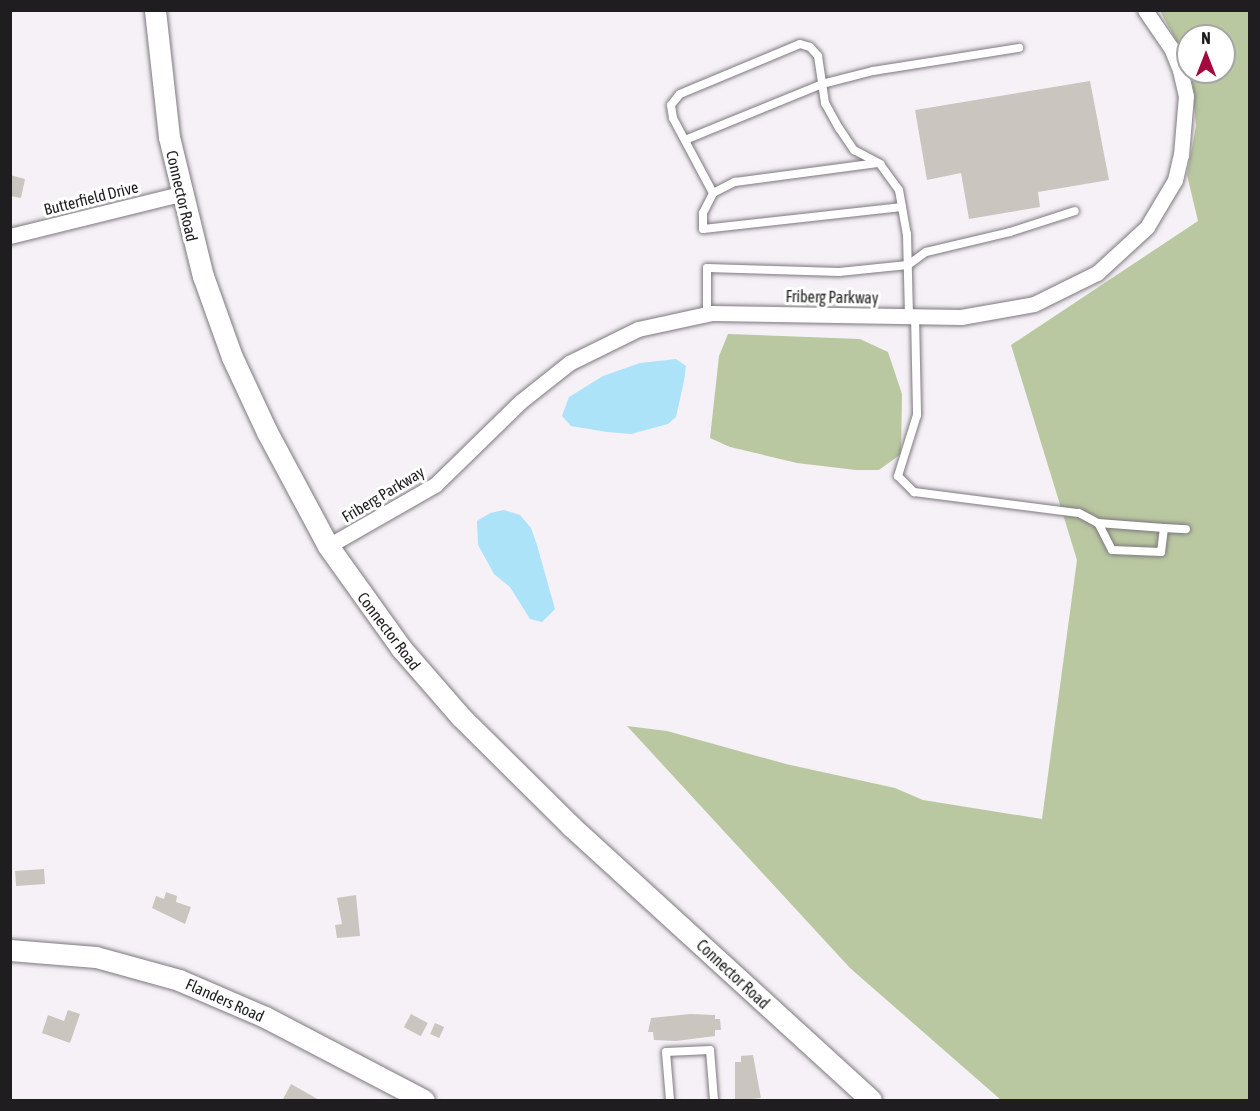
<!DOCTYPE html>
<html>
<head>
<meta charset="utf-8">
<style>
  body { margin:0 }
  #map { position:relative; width:1260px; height:1111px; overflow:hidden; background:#f6f1f7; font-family:"Asap Condensed",sans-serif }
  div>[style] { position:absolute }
  .green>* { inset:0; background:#bac8a1 }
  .water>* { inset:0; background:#ade3f8 }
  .building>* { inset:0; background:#cac5bf; transform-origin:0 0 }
  .roads { filter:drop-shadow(0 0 2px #7d787e) drop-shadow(0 0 2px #7d787e) }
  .lane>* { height:8px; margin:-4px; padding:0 4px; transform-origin:4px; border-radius:4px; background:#fff }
  .street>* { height:15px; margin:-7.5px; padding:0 7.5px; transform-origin:7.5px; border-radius:7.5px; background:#fff }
  .secondary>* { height:21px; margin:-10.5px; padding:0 10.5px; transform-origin:10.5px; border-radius:10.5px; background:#fff }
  span { translate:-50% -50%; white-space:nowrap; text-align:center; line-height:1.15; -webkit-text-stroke:6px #fff; paint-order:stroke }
  .street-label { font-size:16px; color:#1f1d1f }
  .frame { position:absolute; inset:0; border:12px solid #1f1d1f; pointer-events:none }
  .north { position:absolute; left:1176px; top:24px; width:60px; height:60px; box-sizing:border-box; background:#fff; border:2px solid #a5a5a5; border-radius:50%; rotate:0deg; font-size:16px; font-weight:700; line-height:24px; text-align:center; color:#1f1d1f }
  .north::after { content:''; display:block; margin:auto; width:21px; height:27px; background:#a4083c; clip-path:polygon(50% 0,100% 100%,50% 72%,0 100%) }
</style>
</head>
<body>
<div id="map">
  <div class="green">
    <i style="clip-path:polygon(1160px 11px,1249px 11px,1249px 1100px,1001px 1100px,850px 968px,627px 726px,667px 731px,786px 764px,895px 788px,923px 800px,1042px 819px,1077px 560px,1011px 345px,1198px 221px,1187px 175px,1196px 126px,1191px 72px,1224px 72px,1224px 36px,1188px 36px,1188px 62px)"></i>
    <i style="clip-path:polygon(728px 334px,860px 339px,888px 352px,902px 394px,901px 454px,879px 470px,856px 470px,797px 463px,730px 447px,710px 438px,719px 356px)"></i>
  </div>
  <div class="water">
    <i style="clip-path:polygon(676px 359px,686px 366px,684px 381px,676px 417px,668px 424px,631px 434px,607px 432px,571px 426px,562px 416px,569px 397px,603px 376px,640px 363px)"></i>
    <i style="clip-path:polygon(504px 510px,520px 515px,531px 528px,537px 545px,555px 609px,542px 622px,530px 619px,510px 587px,494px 574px,478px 545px,477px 521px,490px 513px)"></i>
  </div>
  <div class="building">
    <i style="clip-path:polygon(1090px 81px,1109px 180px,1038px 192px,1040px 207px,969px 219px,961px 173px,927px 180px,915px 110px)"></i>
    <i style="clip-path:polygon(10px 175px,25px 179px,21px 198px,10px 196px)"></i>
    <i style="left:44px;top:869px;width:15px;height:29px;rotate:86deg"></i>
    <i style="clip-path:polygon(166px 892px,177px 896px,176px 902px,191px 907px,185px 924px,152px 908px,156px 896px,164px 899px)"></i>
    <i style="clip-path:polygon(356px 895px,360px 936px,337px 938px,335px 925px,342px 924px,337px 898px)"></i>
    <i style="clip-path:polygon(68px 1010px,80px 1014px,70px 1043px,42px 1033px,48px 1015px,64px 1021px)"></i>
    <i style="left:411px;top:1014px;width:19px;height:15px;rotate:28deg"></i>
    <i style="clip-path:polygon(690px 1014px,715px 1015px,715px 1019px,720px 1019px,721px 1030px,715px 1030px,715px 1036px,676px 1041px,654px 1040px,653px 1032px,648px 1032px,651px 1018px)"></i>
    <i style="left:435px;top:1023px;width:10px;height:12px;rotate:24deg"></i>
    <i style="clip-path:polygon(753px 1055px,761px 1098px,735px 1101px,735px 1062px,741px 1062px,741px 1056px)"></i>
    <i style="clip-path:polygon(291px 1084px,321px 1101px,282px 1101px)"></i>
  </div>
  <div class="roads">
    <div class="lane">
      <i style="left:685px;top:140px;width:148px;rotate:-22.2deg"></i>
      <i style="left:822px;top:84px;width:53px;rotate:-14.3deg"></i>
      <i style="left:873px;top:71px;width:148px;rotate:-9deg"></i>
      <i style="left:713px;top:193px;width:25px;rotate:-27deg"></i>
      <i style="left:735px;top:182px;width:144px;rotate:-7.6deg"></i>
      <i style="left:902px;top:207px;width:200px;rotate:173.7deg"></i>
      <i style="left:703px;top:229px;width:16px;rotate:-90deg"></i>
      <i style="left:703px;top:213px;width:22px;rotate:-63deg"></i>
      <i style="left:713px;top:193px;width:85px;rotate:-118.1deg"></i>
      <i style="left:673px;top:118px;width:13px;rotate:-99deg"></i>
      <i style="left:671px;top:105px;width:14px;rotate:-51deg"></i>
      <i style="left:680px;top:94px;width:130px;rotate:-22.6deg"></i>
      <i style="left:800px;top:44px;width:10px;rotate:17deg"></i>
      <i style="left:810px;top:47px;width:12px;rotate:48deg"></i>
      <i style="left:818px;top:56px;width:48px;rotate:81.5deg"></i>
      <i style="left:825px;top:103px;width:29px;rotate:61deg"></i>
      <i style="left:839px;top:128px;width:27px;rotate:56deg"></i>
      <i style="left:854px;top:150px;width:30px;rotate:28deg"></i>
      <i style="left:880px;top:164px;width:32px;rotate:54deg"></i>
      <i style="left:899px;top:190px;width:17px;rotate:80deg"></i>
      <i style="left:902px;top:207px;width:27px;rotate:80deg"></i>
      <i style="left:907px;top:234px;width:82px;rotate:88.6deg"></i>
      <i style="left:707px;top:314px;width:46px;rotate:-90deg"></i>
      <i style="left:707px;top:268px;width:132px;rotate:1.7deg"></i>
      <i style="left:839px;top:272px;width:69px;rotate:-5.8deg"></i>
      <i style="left:908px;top:265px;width:22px;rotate:-36deg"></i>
      <i style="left:926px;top:252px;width:86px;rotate:-13.4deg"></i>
      <i style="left:1010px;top:232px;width:68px;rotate:-17.9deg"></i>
      <i style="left:915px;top:316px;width:99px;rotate:88.8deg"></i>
      <i style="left:917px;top:415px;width:64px;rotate:107.3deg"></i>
      <i style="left:898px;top:476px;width:23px;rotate:45deg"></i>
      <i style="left:914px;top:492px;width:166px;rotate:7.3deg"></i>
      <i style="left:1079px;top:513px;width:21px;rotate:28deg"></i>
      <i style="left:1098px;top:523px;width:66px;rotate:4.3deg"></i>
      <i style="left:1164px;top:528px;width:24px;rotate:97deg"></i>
      <i style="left:1161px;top:552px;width:49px;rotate:-177.7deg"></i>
      <i style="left:1112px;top:550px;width:30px;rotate:-117deg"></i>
      <i style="left:1164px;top:528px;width:22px;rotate:3deg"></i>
      <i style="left:670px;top:1100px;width:48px;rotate:-94.8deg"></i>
      <i style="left:666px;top:1052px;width:44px;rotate:-2.6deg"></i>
      <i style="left:710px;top:1050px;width:50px;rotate:85.4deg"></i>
    </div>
    <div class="street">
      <i style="left:10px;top:236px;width:175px;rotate:-13.9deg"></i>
      <i style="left:328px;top:546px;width:123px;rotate:-29.7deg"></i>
      <i style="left:435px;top:485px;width:119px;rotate:-44.3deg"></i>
      <i style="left:520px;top:402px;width:63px;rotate:-38.5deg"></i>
      <i style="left:569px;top:363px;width:77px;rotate:-26.2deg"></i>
      <i style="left:638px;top:329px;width:76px;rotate:-12.2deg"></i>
      <i style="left:712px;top:313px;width:249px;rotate:0.9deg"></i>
      <i style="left:961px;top:317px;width:74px;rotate:-10.1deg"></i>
      <i style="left:1034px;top:304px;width:70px;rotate:-26.2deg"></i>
      <i style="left:1097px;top:273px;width:68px;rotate:-42.6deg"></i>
      <i style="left:1147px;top:227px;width:55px;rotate:-59.2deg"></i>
      <i style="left:1175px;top:180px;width:26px;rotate:-77deg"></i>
      <i style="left:1181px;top:155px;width:59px;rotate:-85.2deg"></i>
      <i style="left:1186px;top:96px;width:27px;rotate:-103deg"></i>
      <i style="left:1180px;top:70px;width:24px;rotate:-112deg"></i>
      <i style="left:1171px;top:48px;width:46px;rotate:-124.4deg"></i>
    </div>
    <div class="secondary">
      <i style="left:155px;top:10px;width:128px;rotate:83.7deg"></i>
      <i style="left:169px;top:137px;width:143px;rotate:76.3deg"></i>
      <i style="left:203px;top:276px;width:86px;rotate:70.3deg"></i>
      <i style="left:232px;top:357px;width:83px;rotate:65deg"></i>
      <i style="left:267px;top:432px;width:129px;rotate:61.8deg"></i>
      <i style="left:328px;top:546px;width:125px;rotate:54.4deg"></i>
      <i style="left:401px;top:648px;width:91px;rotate:49deg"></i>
      <i style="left:461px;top:717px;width:155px;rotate:44.7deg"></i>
      <i style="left:571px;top:826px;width:406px;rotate:42.4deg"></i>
      <i style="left:10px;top:950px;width:86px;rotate:4.7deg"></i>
      <i style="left:96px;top:957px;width:86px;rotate:15.5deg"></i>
      <i style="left:179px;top:980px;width:94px;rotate:23.3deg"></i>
      <i style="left:265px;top:1017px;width:179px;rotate:27.6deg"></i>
    </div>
  </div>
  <div class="street-label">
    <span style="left:182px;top:196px;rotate:77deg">Connector Road</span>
    <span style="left:91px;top:198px;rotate:-14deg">Butterfield Drive</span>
    <span style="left:832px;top:297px;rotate:1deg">Friberg Parkway</span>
    <span style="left:383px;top:494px;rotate:-31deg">Friberg Parkway</span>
    <span style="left:389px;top:631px;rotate:53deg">Connector Road</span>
    <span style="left:733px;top:974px;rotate:43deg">Connector Road</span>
    <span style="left:225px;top:1000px;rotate:24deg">Flanders Road</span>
  </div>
  <div class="frame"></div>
  <div class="north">N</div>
</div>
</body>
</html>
